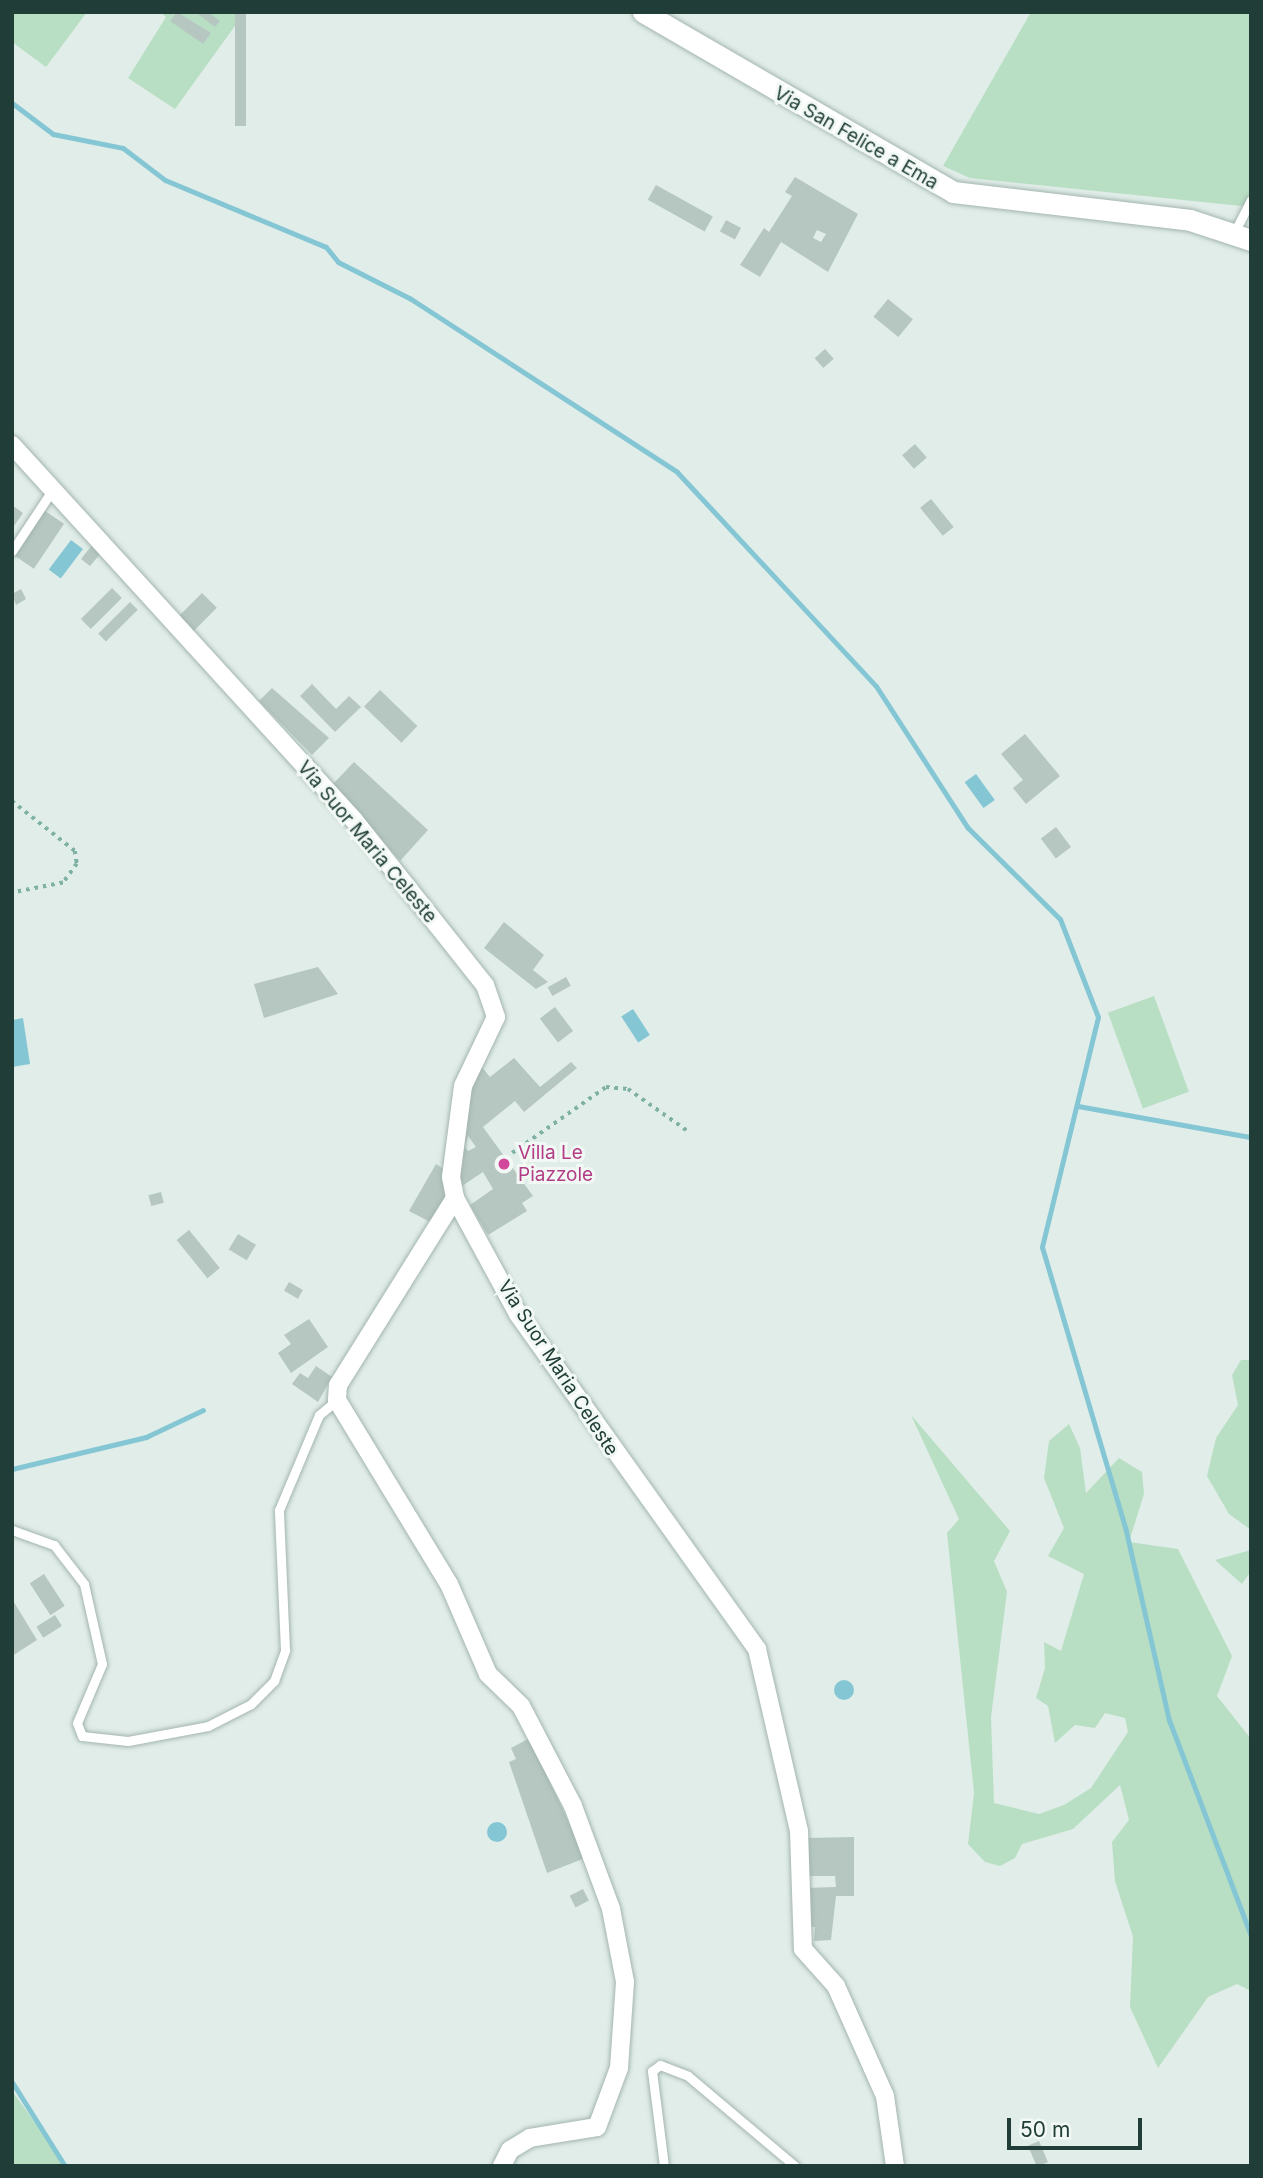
<!DOCTYPE html>
<html>
<head>
<meta charset="utf-8">
<style>
  body { margin:0 }
  #map { position:relative; width:1263px; height:2178px; overflow:hidden; background:#e1ede8; font-family:Inter,sans-serif }
  div>[style] { position:absolute }
  .green>* { inset:0; background:#b8dfc4; transform-origin:0 0 }
  .water>* { inset:0; background:#85c6d5; transform-origin:0 0 }
  .round { border-radius:50% }
  .stream>* { height:5px; margin:-2.5px; padding:0 2.5px; transform-origin:2.5px; border-radius:2.5px; background:#85c6d5 }
  .building>* { inset:0; background:#b6c7c1; transform-origin:0 0 }
  .path>* { height:3.5px; margin-top:-1.75px; transform-origin:0; background:repeating-linear-gradient(90deg,#7fb2a4 0 3.5px,transparent 0 8.5px) }
  .roads { filter:drop-shadow(0 0 2px #a3b5af) drop-shadow(0 0 2px #a3b5af) }
  .service>* { height:9px; margin:-4.5px; padding:0 4.5px; transform-origin:4.5px; border-radius:4.5px; background:#fff }
  .minor>* { height:18px; margin:-9px; padding:0 9px; transform-origin:9px; border-radius:9px; background:#fff }
  .tertiary>* { height:21px; margin:-10.5px; padding:0 10.5px; transform-origin:10.5px; border-radius:10.5px; background:#fff }
  .dots>* { width:19px; height:19px; translate:-50% -50%; box-sizing:border-box; border:4px solid #f2f9f5; border-radius:50% }
  span { translate:-50% -50%; white-space:nowrap; text-align:center; line-height:1.15; -webkit-text-stroke:6px #f2f9f5; paint-order:stroke }
  .street-label { font-size:19px; color:#203e37 }
  .hotel-label { font-size:19px; color:#b23c85 }
  .left { translate:0 -50%; text-align:left }
  .frame { position:absolute; inset:0; border:14px solid #203e37; pointer-events:none }
  .scale { position:absolute; left:1007px; top:2118px; width:135px; height:32px; box-sizing:border-box; border:4px solid #203e37; border-top:0; padding-left:9px; font-size:21px; line-height:24px; white-space:nowrap; color:#203e37; -webkit-text-stroke:5px #f2f9f5; paint-order:stroke }
</style>
</head>
<body>
<div id="map">
  <div class="green">
    <i style="clip-path:polygon(12px 12px,87px 12px,46px 67px,12px 42px)"></i>
    <i style="clip-path:polygon(160px 12px,245px 12px,175px 109px,128px 78px,166px 17px)"></i>
    <i style="clip-path:polygon(1031px 12px,1251px 12px,1251px 207px,970px 178px,943px 166px)"></i>
    <i style="left:1154px;top:996px;width:102px;height:49px;rotate:70deg"></i>
    <i style="clip-path:polygon(1241px 1360px,1251px 1360px,1251px 1530px,1229px 1514px,1207px 1476px,1216px 1438px,1238px 1405px,1232px 1375px)"></i>
    <i style="clip-path:polygon(911px 1415px,1010px 1531px,994px 1561px,1007px 1592px,991px 1717px,994px 1803px,1039px 1814px,1064px 1805px,1091px 1788px,1128px 1732px,1125px 1718px,1105px 1713px,1095px 1728px,1075px 1725px,1055px 1743px,1048px 1706px,1036px 1698px,1045px 1668px,1044px 1642px,1061px 1651px,1084px 1574px,1048px 1556px,1064px 1528px,1044px 1478px,1049px 1441px,1069px 1424px,1080px 1448px,1086px 1493px,1119px 1458px,1142px 1472px,1144px 1494px,1129px 1542px,1178px 1549px,1232px 1656px,1217px 1696px,1251px 1739px,1251px 2009px,1249px 1990px,1237px 1984px,1208px 1997px,1158px 2068px,1130px 2007px,1133px 1937px,1115px 1881px,1112px 1842px,1129px 1820px,1120px 1785px,1073px 1829px,1022px 1844px,1015px 1858px,1000px 1866px,985px 1862px,968px 1844px,974px 1793px,947px 1533px,959px 1519px)"></i>
    <i style="clip-path:polygon(1251px 1550px,1251px 1571px,1242px 1584px,1215px 1560px)"></i>
    <i style="clip-path:polygon(12px 2091px,67px 2166px,12px 2166px)"></i>
  </div>
  <div class="water">
    <i style="left:71px;top:540px;width:15px;height:37px;rotate:37deg"></i>
    <i style="left:976px;top:774px;width:32px;height:14px;rotate:54deg"></i>
    <i style="left:633px;top:1009px;width:31px;height:14px;rotate:57deg"></i>
    <i style="clip-path:polygon(23px 1018px,30px 1064px,12px 1067px,12px 1020px)"></i>
    <i class="round" style="left:834px;top:1680px;width:20px;height:20px"></i>
    <i class="round" style="left:487px;top:1822px;width:20px;height:20px"></i>
  </div>
  <div class="stream">
    <i style="left:12px;top:103px;width:51px;rotate:37.1deg"></i>
    <i style="left:53px;top:134px;width:71px;rotate:11.3deg"></i>
    <i style="left:123px;top:148px;width:53px;rotate:37.3deg"></i>
    <i style="left:165px;top:180px;width:174px;rotate:22.6deg"></i>
    <i style="left:326px;top:247px;width:19px;rotate:51deg"></i>
    <i style="left:338px;top:262px;width:82px;rotate:26.9deg"></i>
    <i style="left:411px;top:299px;width:317px;rotate:33deg"></i>
    <i style="left:677px;top:472px;width:292px;rotate:47.1deg"></i>
    <i style="left:876px;top:686px;width:169px;rotate:57.1deg"></i>
    <i style="left:968px;top:828px;width:129px;rotate:44.7deg"></i>
    <i style="left:1060px;top:919px;width:105px;rotate:68.8deg"></i>
    <i style="left:1098px;top:1017px;width:237px;rotate:103.7deg"></i>
    <i style="left:1042px;top:1247px;width:296px;rotate:73.5deg"></i>
    <i style="left:1126px;top:1531px;width:194px;rotate:77.2deg"></i>
    <i style="left:1169px;top:1720px;width:231px;rotate:69.2deg"></i>
    <i style="left:1078px;top:1106px;width:176px;rotate:10.2deg"></i>
    <i style="left:12px;top:1469px;width:138px;rotate:-13.4deg"></i>
    <i style="left:146px;top:1437px;width:63px;rotate:-25.3deg"></i>
    <i style="left:12px;top:2082px;width:99px;rotate:57.8deg"></i>
  </div>
  <div class="building">
    <i style="clip-path:polygon(177px 12px,211px 33px,203px 44px,170px 21px)"></i>
    <i style="clip-path:polygon(195px 12px,208px 12px,220px 21px,215px 27px)"></i>
    <i style="left:235px;top:12px;width:11px;height:114px"></i>
    <i style="clip-path:polygon(evenodd,795px 177px,858px 214px,828px 272px,781px 242px,760px 277px,740px 265px,764px 228px,769px 232px,792px 196px,785px 192px,795px 177px,817px 230px,826px 234px,821px 242px,813px 238px,817px 230px)"></i>
    <i style="left:656px;top:185px;width:65px;height:17px;rotate:29deg"></i>
    <i style="left:726px;top:220px;width:17px;height:13px;rotate:28deg"></i>
    <i style="left:888px;top:299px;width:32px;height:23px;rotate:39deg"></i>
    <i style="left:825px;top:349px;width:13px;height:14px;rotate:48deg"></i>
    <i style="left:915px;top:444px;width:18px;height:17px;rotate:49deg"></i>
    <i style="left:931px;top:499px;width:36px;height:14px;rotate:51deg"></i>
    <i style="clip-path:polygon(12px 505px,23px 513px,12px 529px)"></i>
    <i style="left:45px;top:511px;width:23px;height:54px;rotate:34deg"></i>
    <i style="clip-path:polygon(93px 544px,101px 553px,90px 566px,81px 559px)"></i>
    <i style="left:112px;top:588px;width:14px;height:44px;rotate:45deg"></i>
    <i style="clip-path:polygon(21px 589px,26px 599px,16px 605px,12px 594px)"></i>
    <i style="left:202px;top:593px;width:21px;height:33px;rotate:45deg"></i>
    <i style="left:130px;top:602px;width:11px;height:45px;rotate:45deg"></i>
    <i style="clip-path:polygon(312px 684px,336px 709px,349px 696px,361px 707px,335px 732px,300px 696px)"></i>
    <i style="clip-path:polygon(272px 688px,329px 738px,312px 755px,259px 701px)"></i>
    <i style="left:380px;top:690px;width:52px;height:23px;rotate:44deg"></i>
    <i style="clip-path:polygon(1025px 734px,1060px 776px,1026px 804px,1013px 788px,1023px 780px,1001px 754px)"></i>
    <i style="clip-path:polygon(354px 762px,428px 830px,400px 861px,333px 784px)"></i>
    <i style="left:1056px;top:827px;width:25px;height:19px;rotate:53deg"></i>
    <i style="clip-path:polygon(504px 922px,544px 955px,533px 970px,548px 982px,536px 989px,484px 948px)"></i>
    <i style="clip-path:polygon(318px 967px,338px 994px,264px 1018px,254px 984px)"></i>
    <i style="left:566px;top:977px;width:10px;height:21px;rotate:61deg"></i>
    <i style="left:555px;top:1007px;width:30px;height:19px;rotate:53deg"></i>
    <i style="clip-path:polygon(evenodd,514px 1058px,540px 1087px,571px 1062px,577px 1068px,524px 1112px,515px 1101px,483px 1127px,533px 1196px,522px 1203px,527px 1211px,488px 1235px,470px 1205px,493px 1189px,483px 1172px,459px 1188px,454px 1182px,467px 1092px,480px 1065px,490px 1077px,514px 1058px,468px 1136px,476px 1147px,468px 1151px,465px 1147px,468px 1136px)"></i>
    <i style="clip-path:polygon(436px 1164px,448px 1172px,447px 1197px,432px 1223px,409px 1211px)"></i>
    <i style="left:161px;top:1192px;width:11px;height:13px;rotate:75deg"></i>
    <i style="left:189px;top:1230px;width:49px;height:16px;rotate:51deg"></i>
    <i style="left:238px;top:1234px;width:21px;height:18px;rotate:31deg"></i>
    <i style="left:289px;top:1282px;width:16px;height:10px;rotate:30deg"></i>
    <i style="clip-path:polygon(309px 1319px,328px 1347px,291px 1373px,278px 1353px,291px 1344px,284px 1335px)"></i>
    <i style="clip-path:polygon(316px 1366px,332px 1377px,318px 1402px,292px 1384px,300px 1373px,308px 1378px)"></i>
    <i style="left:44px;top:1574px;width:38px;height:17px;rotate:57deg"></i>
    <i style="clip-path:polygon(12px 1599px,37px 1640px,12px 1656px)"></i>
    <i style="left:55px;top:1615px;width:13px;height:22px;rotate:58deg"></i>
    <i style="clip-path:polygon(530px 1738px,585px 1858px,547px 1873px,509px 1762px,516px 1759px,511px 1748px)"></i>
    <i style="clip-path:polygon(854px 1837px,854px 1896px,836px 1896px,831px 1940px,814px 1941px,815px 1927px,805px 1927px,804px 1888px,836px 1887px,835px 1876px,803px 1876px,803px 1838px)"></i>
    <i style="left:583px;top:1889px;width:13px;height:15px;rotate:63deg"></i>
    <i style="left:1039px;top:2141px;width:23px;height:12px;rotate:67deg"></i>
  </div>
  <div class="path">
    <i style="left:12px;top:801px;width:80px;rotate:38.4deg"></i>
    <i style="left:75px;top:851px;width:13px;rotate:81deg"></i>
    <i style="left:77px;top:864px;width:24px;rotate:126deg"></i>
    <i style="left:63px;top:883px;width:52px;rotate:168.9deg"></i>
    <i style="left:512px;top:1153px;width:115px;rotate:-35.1deg"></i>
    <i style="left:606px;top:1087px;width:22px;rotate:5deg"></i>
    <i style="left:628px;top:1089px;width:75px;rotate:35.2deg"></i>
  </div>
  <div class="roads">
    <div class="service">
      <i style="left:1234px;top:233px;width:37px;rotate:-63deg"></i>
      <i style="left:12px;top:551px;width:74px;rotate:-56.5deg"></i>
      <i style="left:12px;top:1530px;width:45px;rotate:19.7deg"></i>
      <i style="left:54px;top:1545px;width:49px;rotate:52.4deg"></i>
      <i style="left:84px;top:1584px;width:82px;rotate:77.3deg"></i>
      <i style="left:102px;top:1664px;width:64px;rotate:113deg"></i>
      <i style="left:77px;top:1723px;width:14px;rotate:69deg"></i>
      <i style="left:82px;top:1736px;width:46px;rotate:6.2deg"></i>
      <i style="left:128px;top:1741px;width:81px;rotate:-10.6deg"></i>
      <i style="left:208px;top:1726px;width:48px;rotate:-27.1deg"></i>
      <i style="left:251px;top:1704px;width:33px;rotate:-45deg"></i>
      <i style="left:274px;top:1681px;width:33px;rotate:-70deg"></i>
      <i style="left:285px;top:1650px;width:140px;rotate:-92.5deg"></i>
      <i style="left:279px;top:1510px;width:103px;rotate:-67.2deg"></i>
      <i style="left:319px;top:1415px;width:23px;rotate:-40deg"></i>
      <i style="left:664px;top:2166px;width:96px;rotate:-97.2deg"></i>
      <i style="left:652px;top:2071px;width:10px;rotate:-37deg"></i>
      <i style="left:660px;top:2065px;width:30px;rotate:21deg"></i>
      <i style="left:688px;top:2076px;width:140px;rotate:40.1deg"></i>
    </div>
    <div class="minor">
      <i style="left:12px;top:445px;width:508px;rotate:47.64deg"></i>
      <i style="left:354px;top:820px;width:211px;rotate:51.6deg"></i>
      <i style="left:485px;top:985px;width:34px;rotate:71deg"></i>
      <i style="left:496px;top:1017px;width:76px;rotate:115.6deg"></i>
      <i style="left:463px;top:1086px;width:92px;rotate:97.5deg"></i>
      <i style="left:451px;top:1177px;width:21px;rotate:79deg"></i>
      <i style="left:455px;top:1198px;width:132px;rotate:61.5deg"></i>
      <i style="left:518px;top:1314px;width:412px;rotate:54.5deg"></i>
      <i style="left:757px;top:1649px;width:187px;rotate:77deg"></i>
      <i style="left:799px;top:1831px;width:118px;rotate:88.1deg"></i>
      <i style="left:803px;top:1949px;width:50px;rotate:48.3deg"></i>
      <i style="left:836px;top:1986px;width:120px;rotate:66deg"></i>
      <i style="left:885px;top:2096px;width:71px;rotate:81.9deg"></i>
      <i style="left:455px;top:1198px;width:221px;rotate:122deg"></i>
      <i style="left:338px;top:1385px;width:15px;rotate:94deg"></i>
      <i style="left:337px;top:1400px;width:215px;rotate:58.7deg"></i>
      <i style="left:449px;top:1584px;width:98px;rotate:66.6deg"></i>
      <i style="left:488px;top:1674px;width:46px;rotate:44.1deg"></i>
      <i style="left:521px;top:1706px;width:113px;rotate:62.5deg"></i>
      <i style="left:573px;top:1806px;width:110px;rotate:69.7deg"></i>
      <i style="left:611px;top:1909px;width:74px;rotate:79.1deg"></i>
      <i style="left:625px;top:1982px;width:86px;rotate:94deg"></i>
      <i style="left:619px;top:2068px;width:63px;rotate:110.4deg"></i>
      <i style="left:597px;top:2127px;width:68px;rotate:170.7deg"></i>
      <i style="left:530px;top:2138px;width:23px;rotate:149deg"></i>
      <i style="left:510px;top:2150px;width:18px;rotate:117deg"></i>
    </div>
    <div class="tertiary">
      <i style="left:643px;top:12px;width:358px;rotate:30.1deg"></i>
      <i style="left:953px;top:192px;width:239px;rotate:6.7deg"></i>
      <i style="left:1190px;top:220px;width:64px;rotate:18.2deg"></i>
    </div>
  </div>
  <div class="dots">
    <i style="left:504px;top:1164px;background:#d1479c"></i>
  </div>
  <div class="street-label">
    <span style="left:856px;top:138px;rotate:30deg">Via San Felice a Ema</span>
    <span style="left:367px;top:842px;rotate:50deg">Via Suor Maria Celeste</span>
    <span style="left:558px;top:1368px;rotate:57deg">Via Suor Maria Celeste</span>
  </div>
  <div class="hotel-label">
    <span class="left" style="left:518px;top:1164px">Villa Le<br>Piazzole</span>
  </div>
  <div class="frame"></div>
  <div class="scale">50 m</div>
</div>
</body>
</html>
